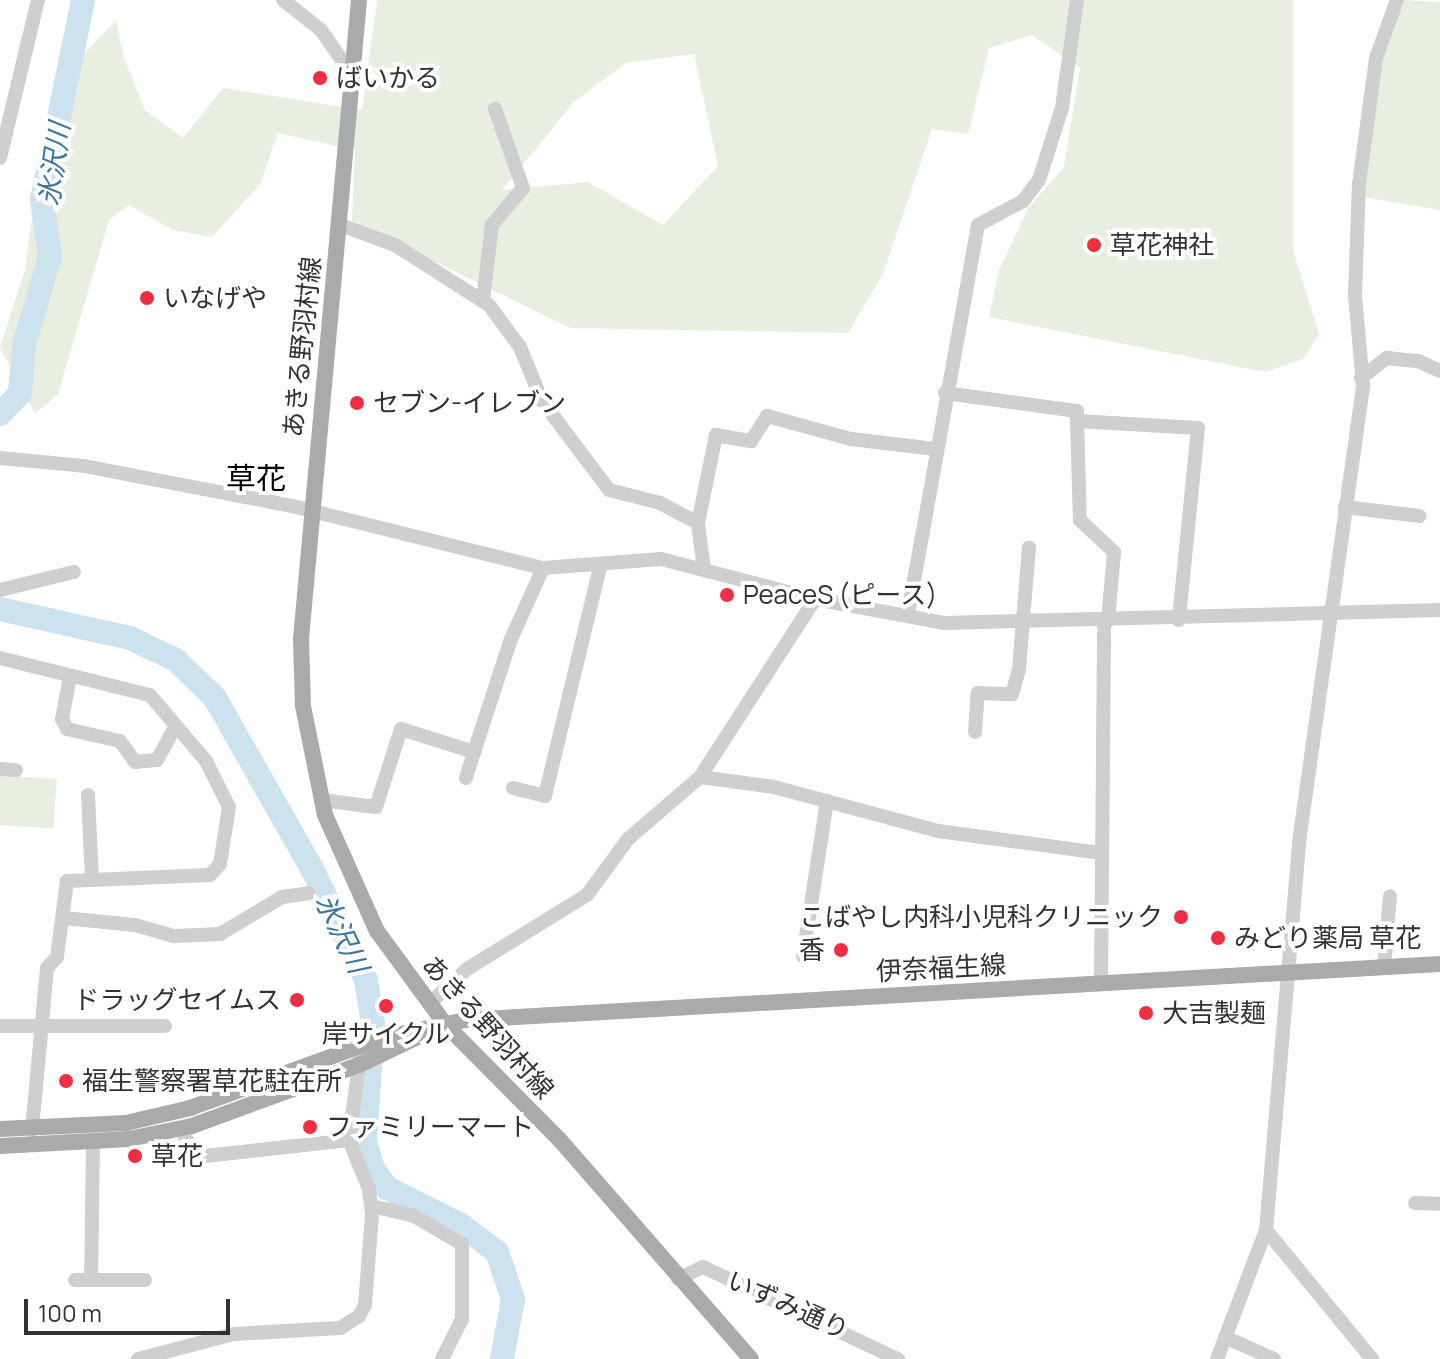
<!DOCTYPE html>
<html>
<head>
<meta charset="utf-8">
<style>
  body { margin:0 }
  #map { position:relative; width:1440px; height:1359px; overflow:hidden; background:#fff; font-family:Manrope,"Noto Sans JP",sans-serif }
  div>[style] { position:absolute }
  .green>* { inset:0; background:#e9efe0; transform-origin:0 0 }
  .river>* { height:24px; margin:-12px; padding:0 12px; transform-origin:12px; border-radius:12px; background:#cce2ef }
  .minor>* { height:14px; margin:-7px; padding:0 7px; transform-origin:7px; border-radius:7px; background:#cfcfcf }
  .major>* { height:16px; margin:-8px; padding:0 8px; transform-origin:8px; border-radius:8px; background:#aaa }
  .dots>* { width:22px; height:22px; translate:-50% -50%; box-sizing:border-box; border:4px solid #fff; border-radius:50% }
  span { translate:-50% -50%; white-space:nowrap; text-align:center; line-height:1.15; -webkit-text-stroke:8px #fff; paint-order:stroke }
  .poi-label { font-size:26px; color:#323232 }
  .left { translate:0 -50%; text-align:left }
  .right { translate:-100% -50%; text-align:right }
  .street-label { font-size:26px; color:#323232 }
  .water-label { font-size:28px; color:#3a779b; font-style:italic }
  .quarter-label { font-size:30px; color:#000 }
  .scale { position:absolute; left:24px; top:1299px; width:206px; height:36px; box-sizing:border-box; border:4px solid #323232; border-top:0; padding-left:10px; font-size:24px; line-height:28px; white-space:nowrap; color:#323232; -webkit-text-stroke:6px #fff; paint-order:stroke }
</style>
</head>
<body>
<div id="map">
  <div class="green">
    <i style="clip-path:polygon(evenodd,377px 0,1293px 0,1293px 250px,1319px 334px,1303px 359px,1265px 372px,989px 317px,999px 270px,1029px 207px,1064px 167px,1080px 68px,1032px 35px,989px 48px,968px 134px,932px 129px,883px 274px,848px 333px,570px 328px,352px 221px,355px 150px,278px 133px,260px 184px,212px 237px,173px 230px,129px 205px,109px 220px,58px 394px,35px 414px,0 347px,25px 270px,35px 196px,77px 61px,116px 20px,123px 55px,145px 110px,183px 138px,223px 88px,362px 110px,377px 0,694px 54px,718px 166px,663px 225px,588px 182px,502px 190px,574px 102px,626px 63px,694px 54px)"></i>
    <i style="clip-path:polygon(1402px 0,1440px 2px,1440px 210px,1363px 197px,1380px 59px)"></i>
    <i style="left:0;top:775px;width:57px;height:50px;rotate:4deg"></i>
  </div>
  <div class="river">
    <i style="left:0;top:414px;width:29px;rotate:-46deg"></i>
    <i style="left:20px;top:393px;width:48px;rotate:-85.2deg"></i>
    <i style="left:24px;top:345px;width:93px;rotate:-73.7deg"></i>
    <i style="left:50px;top:256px;width:57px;rotate:-98.1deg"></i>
    <i style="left:42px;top:200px;width:204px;rotate:-78.4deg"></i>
    <i style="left:0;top:609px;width:133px;rotate:12.6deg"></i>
    <i style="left:130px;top:638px;width:51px;rotate:25.6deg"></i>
    <i style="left:176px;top:660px;width:54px;rotate:44.3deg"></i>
    <i style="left:215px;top:698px;width:194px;rotate:60.4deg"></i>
    <i style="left:311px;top:867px;width:126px;rotate:64deg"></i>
    <i style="left:366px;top:980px;width:44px;rotate:80.8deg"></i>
    <i style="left:373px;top:1023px;width:118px;rotate:93.9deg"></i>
    <i style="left:365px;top:1141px;width:29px;rotate:74deg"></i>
    <i style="left:373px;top:1169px;width:24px;rotate:54deg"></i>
    <i style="left:387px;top:1188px;width:83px;rotate:26.6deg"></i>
    <i style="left:461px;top:1225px;width:45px;rotate:36.9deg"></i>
    <i style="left:497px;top:1252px;width:50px;rotate:71.2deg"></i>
    <i style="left:513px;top:1299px;width:61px;rotate:100.4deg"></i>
  </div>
  <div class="minor">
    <i style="left:283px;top:0;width:48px;rotate:38.3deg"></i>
    <i style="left:321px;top:30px;width:55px;rotate:55.4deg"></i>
    <i style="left:0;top:158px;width:163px;rotate:-76.5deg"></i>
    <i style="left:338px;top:224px;width:61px;rotate:20.2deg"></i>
    <i style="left:395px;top:245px;width:112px;rotate:32.6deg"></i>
    <i style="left:489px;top:305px;width:52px;rotate:53.6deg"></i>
    <i style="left:520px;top:347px;width:58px;rotate:67.8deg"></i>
    <i style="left:542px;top:401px;width:111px;rotate:53deg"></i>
    <i style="left:609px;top:490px;width:53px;rotate:14.3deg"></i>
    <i style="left:660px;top:503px;width:43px;rotate:27.8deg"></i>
    <i style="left:698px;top:523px;width:47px;rotate:82.7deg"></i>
    <i style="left:483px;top:300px;width:76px;rotate:-83.2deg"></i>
    <i style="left:492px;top:225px;width:48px;rotate:-50deg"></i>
    <i style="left:523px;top:188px;width:84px;rotate:-109.5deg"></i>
    <i style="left:1361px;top:378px;width:33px;rotate:-38deg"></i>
    <i style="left:1387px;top:358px;width:31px;rotate:6deg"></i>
    <i style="left:1418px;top:361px;width:24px;rotate:24deg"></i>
    <i style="left:945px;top:393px;width:133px;rotate:7.8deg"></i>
    <i style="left:1077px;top:411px;width:10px;rotate:90deg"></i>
    <i style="left:1077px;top:421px;width:121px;rotate:3.3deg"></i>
    <i style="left:1198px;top:428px;width:193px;rotate:95.7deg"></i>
    <i style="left:1077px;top:421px;width:99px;rotate:88.3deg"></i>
    <i style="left:1080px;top:520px;width:47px;rotate:43.3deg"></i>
    <i style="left:1114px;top:552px;width:69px;rotate:95deg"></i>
    <i style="left:0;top:458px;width:84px;rotate:5.4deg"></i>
    <i style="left:84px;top:466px;width:216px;rotate:10.9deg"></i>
    <i style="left:296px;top:507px;width:254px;rotate:13.9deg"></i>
    <i style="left:543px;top:568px;width:118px;rotate:-4.4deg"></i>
    <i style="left:661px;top:559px;width:159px;rotate:14.6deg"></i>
    <i style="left:815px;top:599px;width:131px;rotate:10.5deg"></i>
    <i style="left:944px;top:623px;width:496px;rotate:-1.5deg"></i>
    <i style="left:1345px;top:507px;width:75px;rotate:6.9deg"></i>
    <i style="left:698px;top:523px;width:90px;rotate:-78.4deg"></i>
    <i style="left:716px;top:435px;width:36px;rotate:10deg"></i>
    <i style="left:751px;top:441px;width:30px;rotate:-57deg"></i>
    <i style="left:767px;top:416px;width:87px;rotate:15.3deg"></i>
    <i style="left:851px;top:439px;width:85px;rotate:6.8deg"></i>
    <i style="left:0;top:590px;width:76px;rotate:-13.7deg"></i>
    <i style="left:908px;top:614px;width:395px;rotate:-79.8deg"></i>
    <i style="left:978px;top:225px;width:51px;rotate:-28.1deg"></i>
    <i style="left:1023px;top:201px;width:26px;rotate:-53deg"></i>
    <i style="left:1039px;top:180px;width:76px;rotate:-72.3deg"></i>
    <i style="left:1062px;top:108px;width:109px;rotate:-82.1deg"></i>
    <i style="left:0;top:658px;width:154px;rotate:13.9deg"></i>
    <i style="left:150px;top:695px;width:87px;rotate:49.7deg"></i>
    <i style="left:206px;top:761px;width:51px;rotate:63.4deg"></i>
    <i style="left:229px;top:807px;width:58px;rotate:99deg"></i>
    <i style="left:220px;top:864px;width:15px;rotate:132deg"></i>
    <i style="left:210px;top:875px;width:143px;rotate:177.6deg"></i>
    <i style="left:67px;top:881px;width:77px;rotate:97.5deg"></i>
    <i style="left:57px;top:957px;width:15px;rotate:132deg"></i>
    <i style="left:47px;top:968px;width:162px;rotate:95.3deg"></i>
    <i style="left:70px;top:677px;width:43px;rotate:100.8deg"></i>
    <i style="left:62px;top:719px;width:11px;rotate:63deg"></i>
    <i style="left:67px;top:729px;width:54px;rotate:12.8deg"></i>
    <i style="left:120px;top:741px;width:26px;rotate:54deg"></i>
    <i style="left:135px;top:762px;width:22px;rotate:-5deg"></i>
    <i style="left:157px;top:760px;width:39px;rotate:-61deg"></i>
    <i style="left:975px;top:732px;width:39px;rotate:-86deg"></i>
    <i style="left:978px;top:693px;width:34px;rotate:2deg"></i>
    <i style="left:1012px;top:694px;width:26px;rotate:-74deg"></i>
    <i style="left:1019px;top:669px;width:122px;rotate:-85.3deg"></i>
    <i style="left:0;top:769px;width:16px;rotate:4deg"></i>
    <i style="left:700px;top:777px;width:75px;rotate:7.7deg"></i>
    <i style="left:774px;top:787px;width:170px;rotate:15deg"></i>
    <i style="left:938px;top:831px;width:163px;rotate:7.7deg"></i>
    <i style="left:466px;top:778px;width:27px;rotate:-73deg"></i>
    <i style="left:513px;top:788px;width:33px;rotate:14deg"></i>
    <i style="left:545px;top:796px;width:236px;rotate:-76.5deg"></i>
    <i style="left:88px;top:795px;width:85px;rotate:87.3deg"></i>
    <i style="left:321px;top:800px;width:55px;rotate:7.3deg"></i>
    <i style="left:376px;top:807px;width:82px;rotate:-72.2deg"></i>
    <i style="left:401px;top:729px;width:77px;rotate:17.5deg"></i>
    <i style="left:474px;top:752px;width:119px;rotate:-71.9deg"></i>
    <i style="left:511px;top:639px;width:78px;rotate:-65.7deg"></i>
    <i style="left:64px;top:918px;width:71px;rotate:5.6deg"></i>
    <i style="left:135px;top:925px;width:41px;rotate:15.8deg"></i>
    <i style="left:174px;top:936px;width:46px;rotate:-2.5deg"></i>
    <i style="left:220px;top:934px;width:72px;rotate:-30.8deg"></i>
    <i style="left:282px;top:897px;width:27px;rotate:-8deg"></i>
    <i style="left:803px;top:956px;width:157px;rotate:-81.2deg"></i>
    <i style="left:1384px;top:967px;width:71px;rotate:-85.2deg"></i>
    <i style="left:1101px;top:983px;width:362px;rotate:-89.5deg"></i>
    <i style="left:431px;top:1002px;width:49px;rotate:-42.5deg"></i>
    <i style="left:467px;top:969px;width:141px;rotate:-31.7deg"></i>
    <i style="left:587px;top:895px;width:69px;rotate:-53.8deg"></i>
    <i style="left:628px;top:839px;width:95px;rotate:-40.7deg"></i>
    <i style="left:700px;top:777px;width:212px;rotate:-57.1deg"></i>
    <i style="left:0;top:1026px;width:165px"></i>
    <i style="left:181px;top:1129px;width:32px;rotate:62deg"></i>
    <i style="left:196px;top:1157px;width:154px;rotate:-6.3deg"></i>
    <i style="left:93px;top:1142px;width:138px;rotate:90.8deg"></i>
    <i style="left:91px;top:1280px;width:54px"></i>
    <i style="left:1415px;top:1203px;width:25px;rotate:2deg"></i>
    <i style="left:372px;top:1206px;width:43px;rotate:13.4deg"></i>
    <i style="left:414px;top:1216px;width:56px;rotate:30.3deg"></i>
    <i style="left:462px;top:1244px;width:75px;rotate:90deg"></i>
    <i style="left:462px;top:1319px;width:45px;rotate:116.6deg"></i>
    <i style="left:1266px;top:1230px;width:167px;rotate:50.6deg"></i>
    <i style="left:678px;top:1279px;width:28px;rotate:-26deg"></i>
    <i style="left:703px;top:1267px;width:216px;rotate:25.3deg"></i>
    <i style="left:75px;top:1280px;width:16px"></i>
    <i style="left:1225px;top:1337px;width:54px;rotate:24.2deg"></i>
    <i style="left:138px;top:1359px;width:99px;rotate:-14.6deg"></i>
    <i style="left:234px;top:1334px;width:106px;rotate:-3.2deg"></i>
    <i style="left:340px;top:1328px;width:22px;rotate:-32deg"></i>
    <i style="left:359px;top:1316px;width:13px;rotate:-61deg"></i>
    <i style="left:365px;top:1305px;width:91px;rotate:-85.6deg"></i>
    <i style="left:372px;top:1214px;width:25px;rotate:-97deg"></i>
    <i style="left:369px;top:1189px;width:53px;rotate:-112.2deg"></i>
    <i style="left:349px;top:1140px;width:84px;rotate:-82.5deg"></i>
    <i style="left:1217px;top:1359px;width:138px;rotate:-69.2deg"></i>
    <i style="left:1266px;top:1230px;width:396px;rotate:-85.1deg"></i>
    <i style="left:1300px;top:835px;width:455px;rotate:-82deg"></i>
    <i style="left:1363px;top:384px;width:88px;rotate:-95.2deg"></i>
    <i style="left:1355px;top:296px;width:112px;rotate:-88deg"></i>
    <i style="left:1359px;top:184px;width:127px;rotate:-82.3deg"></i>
    <i style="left:1376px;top:58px;width:62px;rotate:-70.1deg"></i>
  </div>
  <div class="major">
    <i style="left:359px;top:0;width:642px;rotate:95.19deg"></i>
    <i style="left:301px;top:639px;width:67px;rotate:88.3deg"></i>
    <i style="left:303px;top:706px;width:111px;rotate:78.6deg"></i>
    <i style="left:325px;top:815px;width:127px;rotate:65.9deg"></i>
    <i style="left:377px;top:931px;width:115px;rotate:53.8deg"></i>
    <i style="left:445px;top:1024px;width:162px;rotate:45.3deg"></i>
    <i style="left:559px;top:1139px;width:292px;rotate:48.9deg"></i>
    <i style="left:0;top:1129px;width:126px;rotate:-2.7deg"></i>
    <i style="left:126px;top:1123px;width:66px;rotate:-13.2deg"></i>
    <i style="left:190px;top:1108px;width:204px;rotate:-20deg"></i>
    <i style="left:382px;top:1038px;width:85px;rotate:-12.2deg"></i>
    <i style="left:465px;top:1020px;width:977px;rotate:-3.29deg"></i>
    <i style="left:0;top:1146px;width:129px;rotate:-3.1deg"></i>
    <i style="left:129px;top:1139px;width:64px;rotate:-11.7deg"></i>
    <i style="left:192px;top:1126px;width:178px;rotate:-20.1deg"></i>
    <i style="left:359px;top:1065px;width:70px;rotate:-25.5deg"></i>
  </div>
  <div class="dots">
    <i style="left:320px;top:78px;background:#ef2e41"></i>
    <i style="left:1094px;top:245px;background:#ef2e41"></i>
    <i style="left:147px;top:298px;background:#ef2e41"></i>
    <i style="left:357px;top:403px;background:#ef2e41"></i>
    <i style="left:727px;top:595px;background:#ef2e41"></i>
    <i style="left:1181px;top:917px;background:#ef2e41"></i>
    <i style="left:1218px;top:938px;background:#ef2e41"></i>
    <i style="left:841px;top:950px;background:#ef2e41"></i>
    <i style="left:297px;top:1000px;background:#ef2e41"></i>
    <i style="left:386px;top:1006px;background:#ef2e41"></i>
    <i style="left:1146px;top:1013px;background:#ef2e41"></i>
    <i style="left:66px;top:1081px;background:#ef2e41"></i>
    <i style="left:310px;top:1127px;background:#ef2e41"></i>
    <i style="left:135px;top:1156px;background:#ef2e41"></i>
  </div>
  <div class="poi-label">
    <span class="left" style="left:336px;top:78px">ばいかる</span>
    <span class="left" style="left:1110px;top:245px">草花神社</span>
    <span class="left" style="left:163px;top:298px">いなげや</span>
    <span class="left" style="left:373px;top:403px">セブン-イレブン</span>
    <span class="left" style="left:743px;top:595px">PeaceS (ピース)</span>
    <span class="right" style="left:1163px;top:917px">こばやし内科小児科クリニック</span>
    <span class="left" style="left:1234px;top:938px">みどり薬局 草花</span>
    <span class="right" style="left:825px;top:950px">香</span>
    <span class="right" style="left:281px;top:1000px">ドラッグセイムス</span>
    <span class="left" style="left:1162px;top:1013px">大吉製麺</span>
    <span style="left:386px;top:1034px">岸サイクル</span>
    <span class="left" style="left:82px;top:1081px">福生警察署草花駐在所</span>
    <span class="left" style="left:326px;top:1127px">ファミリーマート</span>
    <span class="left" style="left:151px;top:1156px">草花</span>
  </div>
  <div class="street-label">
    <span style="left:302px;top:347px;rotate:-84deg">あきる野羽村線</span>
    <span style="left:941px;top:968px;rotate:-3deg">伊奈福生線</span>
    <span style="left:488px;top:1027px;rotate:48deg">あきる野羽村線</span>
    <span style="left:788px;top:1305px;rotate:24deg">いずみ通り</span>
  </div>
  <div class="water-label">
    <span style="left:53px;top:164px;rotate:-82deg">氷沢川</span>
    <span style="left:343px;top:933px;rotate:64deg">氷沢川</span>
  </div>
  <div class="quarter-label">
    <span style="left:256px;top:478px">草花</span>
  </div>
  <div class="scale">100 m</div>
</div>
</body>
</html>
